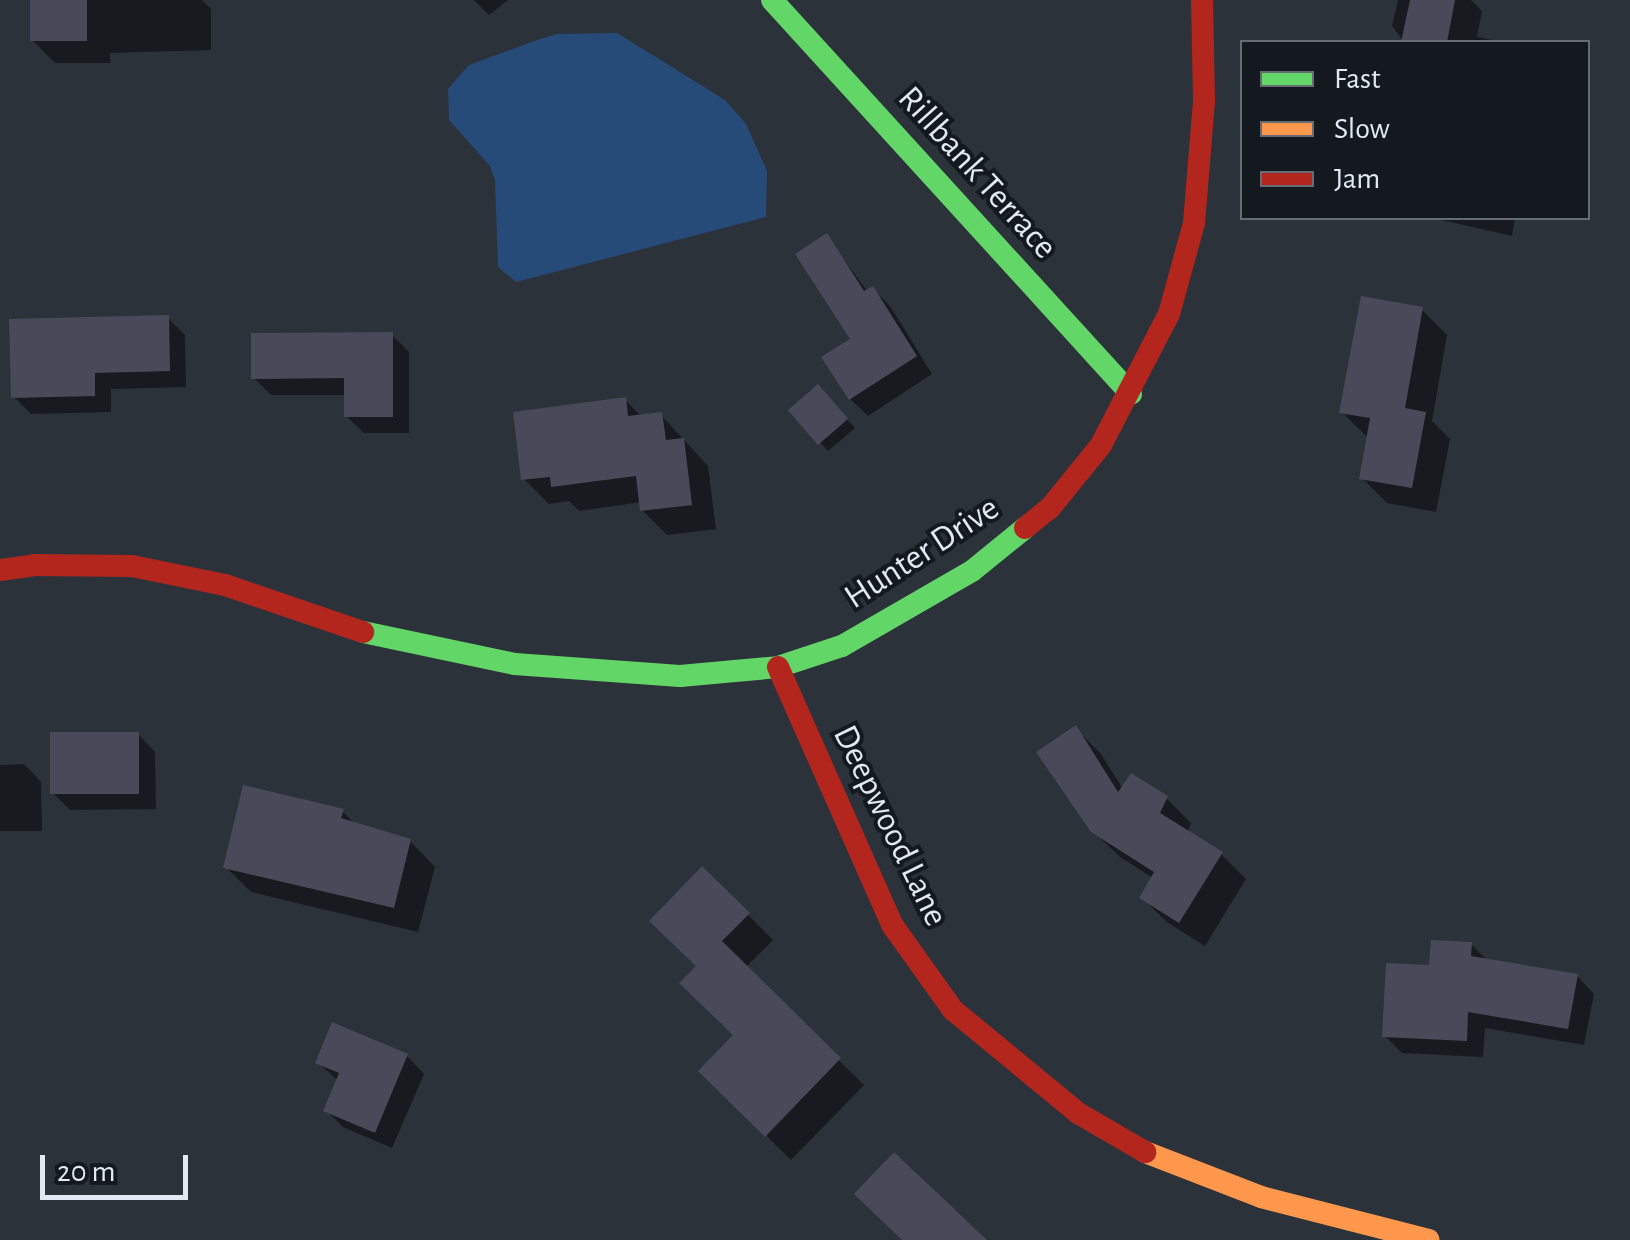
<!DOCTYPE html>
<html>
<head>
<meta charset="utf-8">
<style>
  body { margin:0 }
  #map { position:relative; width:1630px; height:1240px; overflow:hidden; background:#2c323a; font-family:"Alegreya Sans",sans-serif }
  div>[style] { position:absolute }
  .water>* { inset:0; background:#274b78 }
  .shadow>* { inset:0; background:#0007 }
  .building>* { inset:0; background:#494a59; transform-origin:0 0 }
  .fast>* { height:22px; margin:-11px; padding:0 11px; transform-origin:11px; border-radius:11px; background:#63d668 }
  .slow>* { height:22px; margin:-11px; padding:0 11px; transform-origin:11px; border-radius:11px; background:#ff974d }
  .jam>* { height:22px; margin:-11px; padding:0 11px; transform-origin:11px; border-radius:11px; background:#b3261e }
  span { translate:-50% -50%; white-space:nowrap; text-align:center; line-height:1.15; -webkit-text-stroke:8px #141920; paint-order:stroke }
  .street-label { font-size:35px; color:#e2e9f3 }
  .legend { position:absolute; left:1240px; top:40px; width:350px; height:180px; box-sizing:border-box; background:#141920; border:2px solid #666c74; margin:0; padding:12px 18px; list-style:none; font-size:30px; color:#e2e9f3 }
  .legend li { display:flex; align-items:center; gap:20px; height:50px }
  .legend b { width:50px; border:2px solid #666c74 }
  .scale { position:absolute; left:40px; top:1155px; width:148px; height:45px; box-sizing:border-box; border:5px solid #e2e9f3; border-top:0; padding-left:12px; font-size:30px; line-height:35px; white-space:nowrap; color:#e2e9f3; -webkit-text-stroke:8px #141920; paint-order:stroke }
</style>
</head>
<body>
<div id="map">
  <div class="water">
    <i style="clip-path:polygon(617px 33px,725px 100px,746px 124px,767px 171px,766px 217px,516px 282px,498px 267px,495px 180px,490px 166px,449px 120px,448px 89px,469px 65px,540px 39px,557px 34px)"></i>
  </div>
  <div class="shadow">
    <i style="clip-path:polygon(32px 0,202px 0,211px 9px,211px 50px,110px 53px,110px 63px,55px 63px,32px 40px)"></i>
    <i style="clip-path:polygon(474px 0,508px 0,489px 15px)"></i>
    <i style="clip-path:polygon(1398px 0,1471px 0,1482px 11px,1477px 37px,1502px 42px,1404px 42px,1392px 26px)"></i>
    <i style="clip-path:polygon(1433px 218px,1515px 218px,1512px 236px)"></i>
    <i style="clip-path:polygon(827px 237px,868px 292px,873px 289px,890px 306px,932px 374px,868px 416px,850px 399px,853px 339px)"></i>
    <i style="clip-path:polygon(1422px 310px,1447px 335px,1432px 421px,1450px 439px,1436px 512px,1387px 503px,1362px 478px,1367px 437px,1342px 412px)"></i>
    <i style="clip-path:polygon(168px 318px,185px 335px,186px 387px,111px 389px,111px 412px,31px 414px,14px 397px)"></i>
    <i style="clip-path:polygon(392px 335px,409px 352px,409px 433px,364px 433px,346px 416px,347px 395px,271px 395px,254px 378px)"></i>
    <i style="clip-path:polygon(825px 395px,855px 428px,828px 451px,791px 410px)"></i>
    <i style="clip-path:polygon(625px 400px,642px 417px,661px 415px,708px 466px,716px 529px,667px 535px,642px 510px,642px 502px,579px 511px,569px 501px,549px 504px,524px 479px)"></i>
    <i style="clip-path:polygon(1076px 729px,1101px 754px,1123px 789px,1166px 798px,1191px 823px,1187px 833px,1221px 854px,1246px 879px,1205px 946px,1167px 922px,1142px 898px,1153px 878px,1120px 857px,1093px 831px)"></i>
    <i style="clip-path:polygon(138px 734px,155px 752px,156px 809px,70px 810px,53px 793px)"></i>
    <i style="clip-path:polygon(24px 764px,41px 782px,42px 831px,0 831px,0 765px)"></i>
    <i style="clip-path:polygon(342px 811px,357px 826px,410px 841px,435px 867px,418px 932px,251px 892px,226px 867px)"></i>
    <i style="clip-path:polygon(702px 869px,773px 940px,745px 968px,864px 1085px,791px 1160px,701px 1071px,736px 1035px,699px 966px)"></i>
    <i style="clip-path:polygon(1471px 944px,1488px 961px,1577px 976px,1594px 994px,1584px 1045px,1485px 1028px,1483px 1057px,1402px 1053px,1385px 1036px,1431px 967px)"></i>
    <i style="clip-path:polygon(407px 1056px,424px 1074px,392px 1148px,343px 1127px,326px 1110px,338px 1081px,318px 1062px)"></i>
  </div>
  <div class="building">
    <i style="left:30px;top:0;width:57px;height:41px"></i>
    <i style="clip-path:polygon(1410px 0,1455px 0,1447px 42px,1401px 42px)"></i>
    <i style="clip-path:polygon(827px 233px,864px 291px,873px 286px,917px 356px,849px 400px,821px 357px,850px 339px,795px 254px)"></i>
    <i style="clip-path:polygon(1361px 296px,1423px 307px,1405px 408px,1426px 412px,1412px 488px,1359px 479px,1370px 418px,1339px 413px)"></i>
    <i style="clip-path:polygon(169px 315px,170px 371px,95px 373px,95px 396px,11px 398px,9px 319px)"></i>
    <i style="clip-path:polygon(393px 332px,393px 417px,344px 417px,344px 378px,251px 379px,251px 333px)"></i>
    <i style="left:818px;top:384px;width:46px;height:40px;rotate:49deg"></i>
    <i style="clip-path:polygon(626px 397px,628px 416px,662px 412px,666px 440px,684px 438px,692px 505px,640px 511px,636px 476px,551px 487px,550px 477px,521px 480px,513px 412px)"></i>
    <i style="clip-path:polygon(1076px 725px,1118px 792px,1131px 773px,1168px 796px,1160px 813px,1223px 852px,1179px 923px,1139px 898px,1154px 872px,1091px 832px,1036px 752px)"></i>
    <i style="left:50px;top:732px;width:89px;height:62px"></i>
    <i style="clip-path:polygon(243px 785px,344px 809px,341px 818px,411px 839px,394px 908px,223px 868px)"></i>
    <i style="clip-path:polygon(702px 866px,750px 913px,722px 941px,841px 1058px,765px 1137px,698px 1071px,733px 1035px,679px 983px,696px 966px,649px 921px)"></i>
    <i style="clip-path:polygon(1431px 940px,1472px 942px,1471px 956px,1578px 974px,1568px 1029px,1468px 1012px,1467px 1041px,1382px 1037px,1386px 963px,1429px 965px)"></i>
    <i style="clip-path:polygon(332px 1022px,408px 1054px,375px 1133px,323px 1111px,339px 1073px,315px 1063px)"></i>
    <i style="clip-path:polygon(894px 1152px,987px 1240px,902px 1240px,854px 1194px)"></i>
  </div>
  <div class="fast">
    <i style="left:772px;top:0;width:533px;rotate:47.66deg"></i>
    <i style="left:363px;top:632px;width:155px;rotate:11.9deg"></i>
    <i style="left:515px;top:664px;width:165px;rotate:4.2deg"></i>
    <i style="left:680px;top:676px;width:98px;rotate:-5.2deg"></i>
    <i style="left:778px;top:667px;width:67px;rotate:-18.2deg"></i>
    <i style="left:842px;top:646px;width:150px;rotate:-30deg"></i>
    <i style="left:972px;top:571px;width:68px;rotate:-39.1deg"></i>
  </div>
  <div class="slow">
    <i style="left:1145px;top:1152px;width:124px;rotate:21.2deg"></i>
    <i style="left:1261px;top:1197px;width:173px;rotate:14.4deg"></i>
  </div>
  <div class="jam">
    <i style="left:1025px;top:528px;width:32px;rotate:-39deg"></i>
    <i style="left:1050px;top:508px;width:81px;rotate:-51deg"></i>
    <i style="left:1101px;top:445px;width:148px;rotate:-62.6deg"></i>
    <i style="left:1169px;top:314px;width:94px;rotate:-74.6deg"></i>
    <i style="left:1194px;top:223px;width:122px;rotate:-85.3deg"></i>
    <i style="left:1204px;top:101px;width:101px;rotate:-91.1deg"></i>
    <i style="left:0;top:570px;width:34px;rotate:-8deg"></i>
    <i style="left:34px;top:565px;width:98px;rotate:0.6deg"></i>
    <i style="left:132px;top:566px;width:95px;rotate:11.5deg"></i>
    <i style="left:225px;top:585px;width:146px;rotate:18.8deg"></i>
    <i style="left:778px;top:667px;width:283px;rotate:66.1deg"></i>
    <i style="left:893px;top:926px;width:103px;rotate:54.5deg"></i>
    <i style="left:953px;top:1010px;width:162px;rotate:39.5deg"></i>
    <i style="left:1078px;top:1113px;width:78px;rotate:30.2deg"></i>
  </div>
  <div class="street-label">
    <span style="left:977px;top:173px;rotate:48deg">Rillbank Terrace</span>
    <span style="left:922px;top:553px;rotate:-33deg">Hunter Drive</span>
    <span style="left:890px;top:826px;rotate:64deg">Deepwood Lane</span>
  </div>
  <ul class="legend">
  <li><b style="height:12px;background:#63d668"></b>Fast</li>
  <li><b style="height:12px;background:#ff974d"></b>Slow</li>
  <li><b style="height:12px;background:#b3261e"></b>Jam</li>
  </ul>
  <div class="scale">20 m</div>
</div>
</body>
</html>
